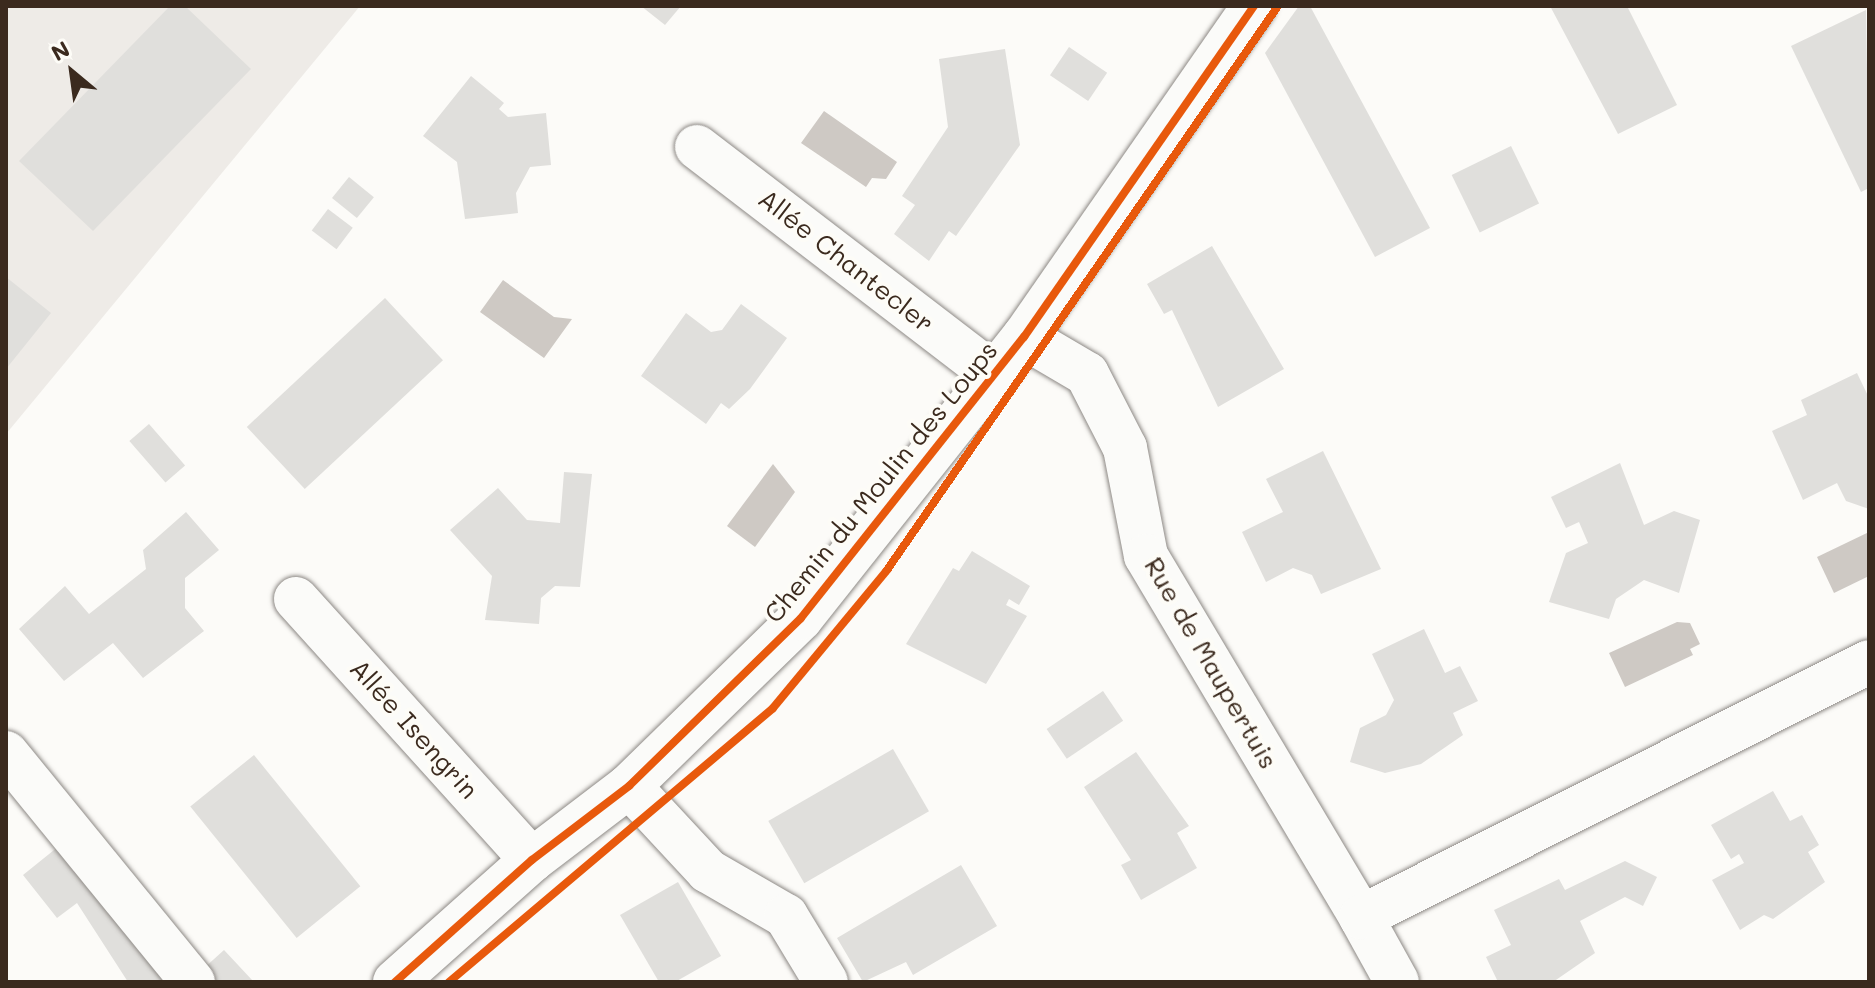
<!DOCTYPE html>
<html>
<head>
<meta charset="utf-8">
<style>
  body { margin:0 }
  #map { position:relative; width:1875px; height:988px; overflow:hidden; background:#fcfbf8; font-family:Mali,sans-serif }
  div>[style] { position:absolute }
  .built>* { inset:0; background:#eeebe7 }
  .water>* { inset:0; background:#cec9c4 }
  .building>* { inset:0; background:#e0dfdc; transform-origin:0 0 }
  .roads { filter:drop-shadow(0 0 2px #8d8985) drop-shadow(0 0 2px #8d8985) }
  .street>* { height:44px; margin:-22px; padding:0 22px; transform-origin:22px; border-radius:22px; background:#fbfbf9 }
  .cycleway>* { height:8px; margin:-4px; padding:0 4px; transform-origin:4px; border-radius:4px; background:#e8590c }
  span { translate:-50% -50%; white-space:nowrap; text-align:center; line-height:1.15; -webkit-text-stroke:8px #fdfcf7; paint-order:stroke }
  .street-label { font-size:26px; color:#3b2a1e }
  .frame { position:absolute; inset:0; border:8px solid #3b2a1e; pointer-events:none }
  .north { position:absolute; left:32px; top:32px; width:80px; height:80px; -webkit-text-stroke:6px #fdfcf7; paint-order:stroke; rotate:331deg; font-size:22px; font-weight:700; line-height:32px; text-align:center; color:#3b2a1e }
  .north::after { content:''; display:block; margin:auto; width:28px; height:36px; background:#3b2a1e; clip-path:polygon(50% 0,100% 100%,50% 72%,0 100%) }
</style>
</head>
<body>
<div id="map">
  <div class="built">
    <i style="clip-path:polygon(6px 6px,360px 6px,6px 434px)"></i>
  </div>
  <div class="water">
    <i style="clip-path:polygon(824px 111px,897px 162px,886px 179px,872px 178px,866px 187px,801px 143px)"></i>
    <i style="clip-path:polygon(503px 280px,554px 317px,572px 319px,544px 358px,480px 312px)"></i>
    <i style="clip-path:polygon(773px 464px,795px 492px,755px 547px,727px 526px)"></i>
    <i style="clip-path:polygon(1869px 532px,1869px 576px,1834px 593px,1817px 557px)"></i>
    <i style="clip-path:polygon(1677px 622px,1690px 623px,1700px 644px,1690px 649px,1693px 655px,1625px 687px,1609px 653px)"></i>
  </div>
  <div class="building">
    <i style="clip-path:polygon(170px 6px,185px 6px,251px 69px,93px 231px,19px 161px)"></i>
    <i style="clip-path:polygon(641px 6px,681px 6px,665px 25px)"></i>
    <i style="clip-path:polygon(1299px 6px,1310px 6px,1430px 228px,1375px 257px,1265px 53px)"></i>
    <i style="clip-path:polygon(1550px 6px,1627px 6px,1677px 105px,1618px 134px)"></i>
    <i style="clip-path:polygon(1866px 10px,1869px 188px,1861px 192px,1791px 46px)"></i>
    <i style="left:1069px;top:47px;width:46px;height:34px;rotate:34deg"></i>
    <i style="clip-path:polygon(1005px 49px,1020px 145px,956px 236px,949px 231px,929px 261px,894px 234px,915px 205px,902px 196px,948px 127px,939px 59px)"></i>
    <i style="clip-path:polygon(471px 76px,504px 103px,499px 109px,508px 117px,546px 113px,551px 165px,530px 167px,516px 193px,518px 213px,465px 219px,457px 162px,423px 136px)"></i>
    <i style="left:1511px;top:146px;width:64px;height:66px;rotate:64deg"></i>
    <i style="left:349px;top:177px;width:32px;height:27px;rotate:39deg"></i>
    <i style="left:328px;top:209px;width:31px;height:27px;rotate:37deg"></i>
    <i style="clip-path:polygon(1212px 246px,1284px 369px,1218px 407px,1172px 310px,1164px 314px,1147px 284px)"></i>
    <i style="clip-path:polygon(6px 277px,51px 313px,6px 369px)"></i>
    <i style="left:385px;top:298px;width:85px;height:189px;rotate:47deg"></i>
    <i style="clip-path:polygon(741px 304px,787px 338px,750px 389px,729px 409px,721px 403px,706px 424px,641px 376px,686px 313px,711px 332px,722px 330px)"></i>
    <i style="clip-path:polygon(1857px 373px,1869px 398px,1869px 509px,1846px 501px,1837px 483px,1803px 500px,1772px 431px,1807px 415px,1801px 400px)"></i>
    <i style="left:149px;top:424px;width:55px;height:26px;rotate:49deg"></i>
    <i style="clip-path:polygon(1323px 451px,1381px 569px,1321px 594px,1312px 575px,1293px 568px,1266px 582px,1242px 532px,1283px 512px,1266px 479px)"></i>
    <i style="clip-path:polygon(1620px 463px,1644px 525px,1674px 511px,1700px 520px,1679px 593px,1644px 580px,1616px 599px,1609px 619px,1549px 602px,1566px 553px,1588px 543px,1579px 522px,1566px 528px,1551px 497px)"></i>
    <i style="clip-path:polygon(564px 472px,592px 474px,580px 587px,555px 586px,541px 598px,539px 624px,485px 620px,492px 576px,450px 530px,498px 488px,527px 520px,560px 523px)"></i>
    <i style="clip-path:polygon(186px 512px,219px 550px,185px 578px,185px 608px,204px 631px,143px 678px,113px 643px,64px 681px,19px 629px,65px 586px,89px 614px,146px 569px,143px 550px)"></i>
    <i style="clip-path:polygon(972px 551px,1030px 586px,1019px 605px,1009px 599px,1006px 605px,1027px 616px,986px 684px,906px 644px,953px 568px,959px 571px)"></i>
    <i style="clip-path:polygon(1424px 629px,1445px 673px,1460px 666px,1478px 701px,1453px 713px,1463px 735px,1421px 764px,1385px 773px,1350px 762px,1360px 728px,1386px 715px,1394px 700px,1372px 654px)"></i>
    <i style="left:1103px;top:691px;width:36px;height:68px;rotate:56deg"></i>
    <i style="left:893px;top:749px;width:72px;height:144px;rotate:60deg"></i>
    <i style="clip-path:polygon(1136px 752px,1189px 826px,1177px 833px,1197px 868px,1141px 900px,1121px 865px,1131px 860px,1084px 787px)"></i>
    <i style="left:254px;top:755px;width:169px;height:82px;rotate:51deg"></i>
    <i style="clip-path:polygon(1773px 791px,1790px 821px,1802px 815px,1819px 845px,1808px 852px,1825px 882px,1773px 919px,1764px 915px,1740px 930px,1712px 880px,1744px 863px,1739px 854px,1731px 859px,1711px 825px)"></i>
    <i style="clip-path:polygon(64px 842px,179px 982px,128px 982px,77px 903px,57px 918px,23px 875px)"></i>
    <i style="clip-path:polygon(1625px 861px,1657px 877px,1643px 906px,1625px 897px,1580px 921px,1595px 953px,1553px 982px,1498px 982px,1486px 957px,1511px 945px,1494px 910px,1559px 879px,1565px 890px)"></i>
    <i style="clip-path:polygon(961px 865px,997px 926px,913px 975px,906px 962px,863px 982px,837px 938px)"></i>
    <i style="clip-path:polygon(678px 882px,721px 956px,675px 982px,659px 982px,620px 915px)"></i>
    <i style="clip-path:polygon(224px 950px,253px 981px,215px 982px,203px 969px)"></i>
  </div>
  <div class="roads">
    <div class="street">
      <i style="left:697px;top:147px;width:374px;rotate:37.5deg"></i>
      <i style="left:1024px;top:337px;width:73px;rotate:30.4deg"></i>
      <i style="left:1087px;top:374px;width:83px;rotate:62.8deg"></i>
      <i style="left:1125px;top:448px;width:110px;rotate:79deg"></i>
      <i style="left:1146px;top:556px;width:420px;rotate:59.2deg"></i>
      <i style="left:296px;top:599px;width:352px;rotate:47.9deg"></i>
      <i style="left:6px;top:753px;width:296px;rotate:50.8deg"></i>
      <i style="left:629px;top:786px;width:116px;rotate:47.1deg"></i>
      <i style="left:708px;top:871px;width:90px;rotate:30deg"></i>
      <i style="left:786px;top:916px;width:77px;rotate:58.8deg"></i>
      <i style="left:395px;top:982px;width:183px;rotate:-41.7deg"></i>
      <i style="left:532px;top:860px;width:122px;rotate:-37.3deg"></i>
      <i style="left:629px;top:786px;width:240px;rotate:-44.3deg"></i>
      <i style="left:801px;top:618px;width:359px;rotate:-51.6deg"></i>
      <i style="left:1024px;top:337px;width:403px;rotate:-55.2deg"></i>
      <i style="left:1397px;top:982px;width:74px;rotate:-119deg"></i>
      <i style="left:1361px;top:917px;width:568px;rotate:-26.66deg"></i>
    </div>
  </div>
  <div class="cycleway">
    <i style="left:395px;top:982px;width:183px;rotate:-41.7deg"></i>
    <i style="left:532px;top:860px;width:122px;rotate:-37.3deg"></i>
    <i style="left:629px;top:786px;width:240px;rotate:-44.3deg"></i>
    <i style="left:801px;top:618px;width:359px;rotate:-51.6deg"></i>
    <i style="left:1024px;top:337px;width:403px;rotate:-55.2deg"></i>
    <i style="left:449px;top:982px;width:424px;rotate:-40.2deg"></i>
    <i style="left:773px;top:708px;width:179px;rotate:-50.4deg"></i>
    <i style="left:887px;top:570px;width:686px;rotate:-55.27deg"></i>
  </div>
  <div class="street-label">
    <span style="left:846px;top:261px;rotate:38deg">Allée Chantecler</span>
    <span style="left:881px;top:482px;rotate:-51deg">Chemin du Moulin des Loups</span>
    <span style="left:1211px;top:663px;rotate:60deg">Rue de Maupertuis</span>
    <span style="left:414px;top:729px;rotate:48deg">Allée Isengrin</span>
  </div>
  <div class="frame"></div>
  <div class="north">N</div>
</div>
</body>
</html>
